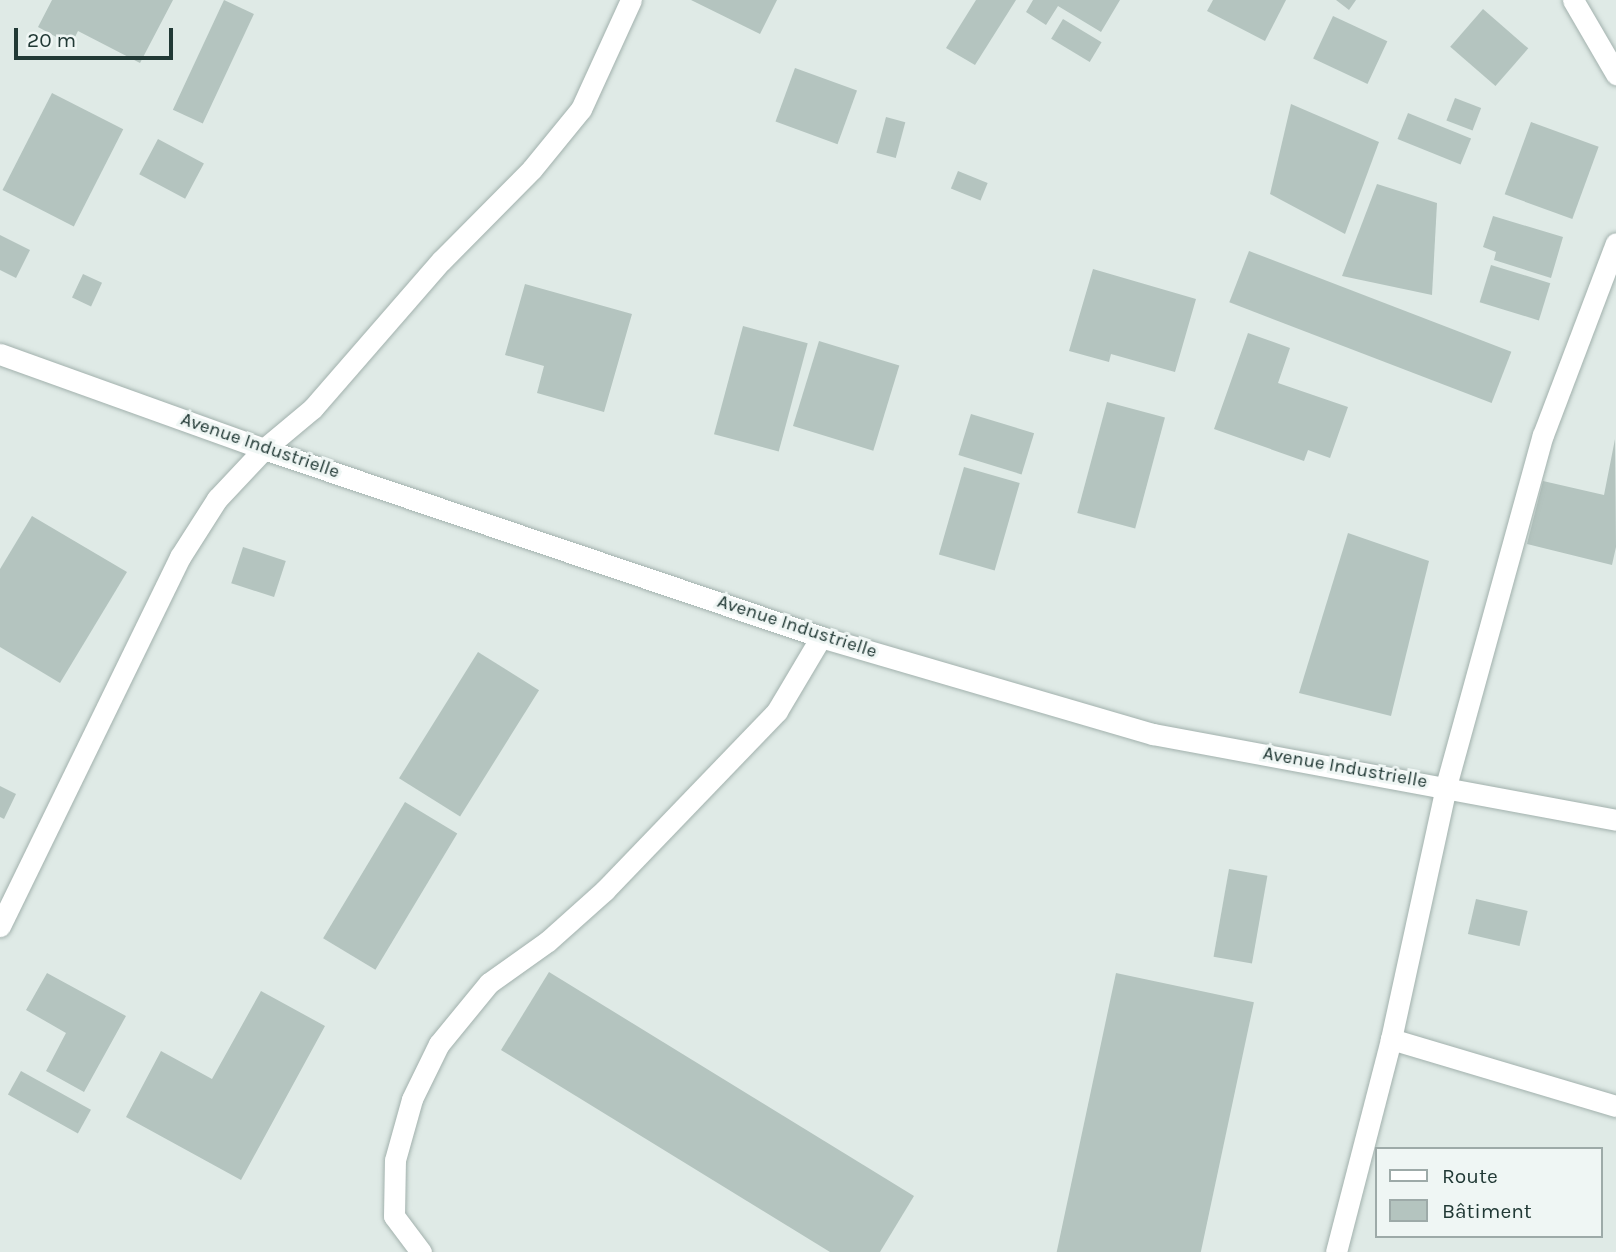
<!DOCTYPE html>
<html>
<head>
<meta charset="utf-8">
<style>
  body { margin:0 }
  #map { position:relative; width:1616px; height:1252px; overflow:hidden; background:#dfeae6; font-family:Karla,sans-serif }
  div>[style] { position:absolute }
  .building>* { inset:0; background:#b4c4bf; transform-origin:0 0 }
  .roads { filter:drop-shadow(0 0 2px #a2b1ad) drop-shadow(0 0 2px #a2b1ad) }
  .minor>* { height:21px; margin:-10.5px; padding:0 10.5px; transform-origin:10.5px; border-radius:10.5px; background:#fff }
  span { translate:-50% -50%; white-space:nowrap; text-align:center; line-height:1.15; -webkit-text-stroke:6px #eff6f4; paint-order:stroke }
  .street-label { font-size:19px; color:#213935 }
  .legend { position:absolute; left:1375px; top:1147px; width:228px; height:91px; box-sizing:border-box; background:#eff6f4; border:2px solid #9daaa8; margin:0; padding:9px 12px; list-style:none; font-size:21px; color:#213935 }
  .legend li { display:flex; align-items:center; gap:14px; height:35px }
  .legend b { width:35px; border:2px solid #9daaa8 }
  .scale { position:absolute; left:14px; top:28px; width:159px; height:32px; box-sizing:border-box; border:4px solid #213935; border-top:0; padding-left:9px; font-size:21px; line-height:24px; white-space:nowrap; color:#213935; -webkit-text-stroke:5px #eff6f4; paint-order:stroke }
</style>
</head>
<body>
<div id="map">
  <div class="building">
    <i style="clip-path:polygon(52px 0,173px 0,140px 63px,78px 31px,71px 45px,38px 27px)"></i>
    <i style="left:224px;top:0;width:33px;height:121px;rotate:25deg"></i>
    <i style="clip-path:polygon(691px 0,777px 0,760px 34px)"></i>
    <i style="clip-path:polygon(976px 0,1016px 0,975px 65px,946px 48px)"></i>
    <i style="clip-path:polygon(1033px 0,1120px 0,1101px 32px,1058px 6px,1046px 25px,1026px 12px)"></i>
    <i style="clip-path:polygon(1213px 0,1286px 0,1265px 41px,1207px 11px)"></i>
    <i style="clip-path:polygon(1336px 0,1356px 0,1349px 10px)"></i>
    <i style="left:1483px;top:9px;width:60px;height:50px;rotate:41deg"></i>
    <i style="left:1333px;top:16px;width:60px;height:47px;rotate:25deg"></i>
    <i style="left:1063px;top:19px;width:45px;height:23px;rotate:31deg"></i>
    <i style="left:795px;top:68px;width:66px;height:57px;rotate:20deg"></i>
    <i style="left:52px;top:93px;width:80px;height:109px;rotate:27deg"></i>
    <i style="left:1455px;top:98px;width:28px;height:24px;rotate:21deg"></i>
    <i style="clip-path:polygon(1291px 104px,1379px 142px,1345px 234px,1270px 194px)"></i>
    <i style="left:1408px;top:113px;width:68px;height:28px;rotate:22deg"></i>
    <i style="left:886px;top:117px;width:20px;height:37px;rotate:15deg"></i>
    <i style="left:1531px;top:122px;width:72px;height:77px;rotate:20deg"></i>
    <i style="left:158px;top:139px;width:52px;height:40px;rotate:28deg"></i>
    <i style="left:958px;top:171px;width:32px;height:19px;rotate:22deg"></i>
    <i style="clip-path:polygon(1377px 184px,1437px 203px,1432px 295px,1342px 276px)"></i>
    <i style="clip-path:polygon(1493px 216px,1563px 237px,1551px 278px,1494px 260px,1496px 252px,1483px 247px)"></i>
    <i style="clip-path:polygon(0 235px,30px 250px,16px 278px,0 270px)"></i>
    <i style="left:1249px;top:251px;width:281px;height:55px;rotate:21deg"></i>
    <i style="left:1491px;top:265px;width:62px;height:39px;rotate:17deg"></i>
    <i style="clip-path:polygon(1093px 269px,1196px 299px,1175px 372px,1111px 354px,1109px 362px,1069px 351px)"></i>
    <i style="left:83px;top:274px;width:21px;height:26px;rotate:25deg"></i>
    <i style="clip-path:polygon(525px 284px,632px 314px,604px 412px,537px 393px,544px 366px,505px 355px)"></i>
    <i style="left:743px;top:326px;width:67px;height:112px;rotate:15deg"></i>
    <i style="clip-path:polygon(1248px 333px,1290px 348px,1278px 383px,1348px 407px,1330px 458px,1308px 450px,1304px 461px,1214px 429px)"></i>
    <i style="left:819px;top:341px;width:84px;height:89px;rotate:17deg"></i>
    <i style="left:1107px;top:402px;width:60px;height:115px;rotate:15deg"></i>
    <i style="left:971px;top:414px;width:66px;height:43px;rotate:17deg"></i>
    <i style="clip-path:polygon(1615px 439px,1616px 547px,1612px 565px,1527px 544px,1543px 481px,1604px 495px)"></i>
    <i style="left:964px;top:467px;width:58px;height:91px;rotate:16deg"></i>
    <i style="clip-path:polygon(32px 516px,127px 572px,60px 683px,0 647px,0 569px)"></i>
    <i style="clip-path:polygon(1348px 533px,1429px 561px,1391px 716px,1299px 693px)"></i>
    <i style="left:243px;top:547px;width:45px;height:38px;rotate:18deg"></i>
    <i style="left:478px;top:652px;width:72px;height:149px;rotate:32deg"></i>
    <i style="clip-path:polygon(0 786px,16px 794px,4px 819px,0 817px)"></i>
    <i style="left:405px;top:802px;width:61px;height:159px;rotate:31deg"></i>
    <i style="left:1229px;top:869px;width:39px;height:89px;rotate:10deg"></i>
    <i style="left:1476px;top:899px;width:53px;height:36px;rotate:13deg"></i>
    <i style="clip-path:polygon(549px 972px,914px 1196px,880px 1252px,830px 1252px,501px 1050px)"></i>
    <i style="clip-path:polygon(47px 973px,126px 1016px,84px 1092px,46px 1071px,66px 1033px,26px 1010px)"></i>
    <i style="left:1116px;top:973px;width:141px;height:286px;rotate:12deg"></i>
    <i style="clip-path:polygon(261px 991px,325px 1026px,241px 1180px,126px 1117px,161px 1051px,212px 1079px)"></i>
    <i style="left:21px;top:1071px;width:80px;height:27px;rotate:29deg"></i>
  </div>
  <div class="roads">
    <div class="minor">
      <i style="left:1573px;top:0;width:86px;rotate:59.8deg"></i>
      <i style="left:0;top:354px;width:281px;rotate:19.8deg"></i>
      <i style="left:264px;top:449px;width:588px;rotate:18.65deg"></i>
      <i style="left:821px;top:637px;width:346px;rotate:16.3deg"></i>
      <i style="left:1153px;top:734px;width:471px;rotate:10.5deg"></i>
      <i style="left:0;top:926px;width:411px;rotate:-64deg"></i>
      <i style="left:180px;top:557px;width:69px;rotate:-57.5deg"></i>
      <i style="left:217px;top:499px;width:69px;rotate:-46.8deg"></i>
      <i style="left:264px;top:449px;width:64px;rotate:-39.9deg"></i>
      <i style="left:313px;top:408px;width:195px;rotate:-49deg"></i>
      <i style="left:441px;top:261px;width:129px;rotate:-45.3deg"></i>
      <i style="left:532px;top:169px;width:77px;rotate:-50.8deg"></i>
      <i style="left:581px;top:109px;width:120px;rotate:-65.4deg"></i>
      <i style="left:1391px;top:1039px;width:235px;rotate:16.6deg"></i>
      <i style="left:421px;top:1252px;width:45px;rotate:-126.9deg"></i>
      <i style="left:394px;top:1216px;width:56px;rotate:-89deg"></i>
      <i style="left:395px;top:1160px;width:63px;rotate:-74.4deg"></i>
      <i style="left:412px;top:1099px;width:61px;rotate:-63.9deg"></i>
      <i style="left:439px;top:1044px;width:79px;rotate:-50.7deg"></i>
      <i style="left:489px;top:983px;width:72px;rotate:-35.4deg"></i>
      <i style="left:548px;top:941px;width:76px;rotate:-41.8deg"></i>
      <i style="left:605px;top:890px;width:248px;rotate:-46.1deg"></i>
      <i style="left:777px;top:711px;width:86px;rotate:-59.3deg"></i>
      <i style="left:1336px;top:1252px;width:220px;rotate:-75.5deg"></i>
      <i style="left:1391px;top:1039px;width:259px;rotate:-77.7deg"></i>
      <i style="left:1446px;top:786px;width:364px;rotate:-74.6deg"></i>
      <i style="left:1543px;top:435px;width:205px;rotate:-69.2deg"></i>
    </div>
  </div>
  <div class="street-label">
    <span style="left:260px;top:446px;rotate:19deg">Avenue Industrielle</span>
    <span style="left:797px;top:627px;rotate:18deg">Avenue Industrielle</span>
    <span style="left:1345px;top:768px;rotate:10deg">Avenue Industrielle</span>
  </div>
  <ul class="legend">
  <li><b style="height:9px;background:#fff"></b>Route</li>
  <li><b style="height:19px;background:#b4c4bf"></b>Bâtiment</li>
  </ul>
  <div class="scale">20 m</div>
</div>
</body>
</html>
